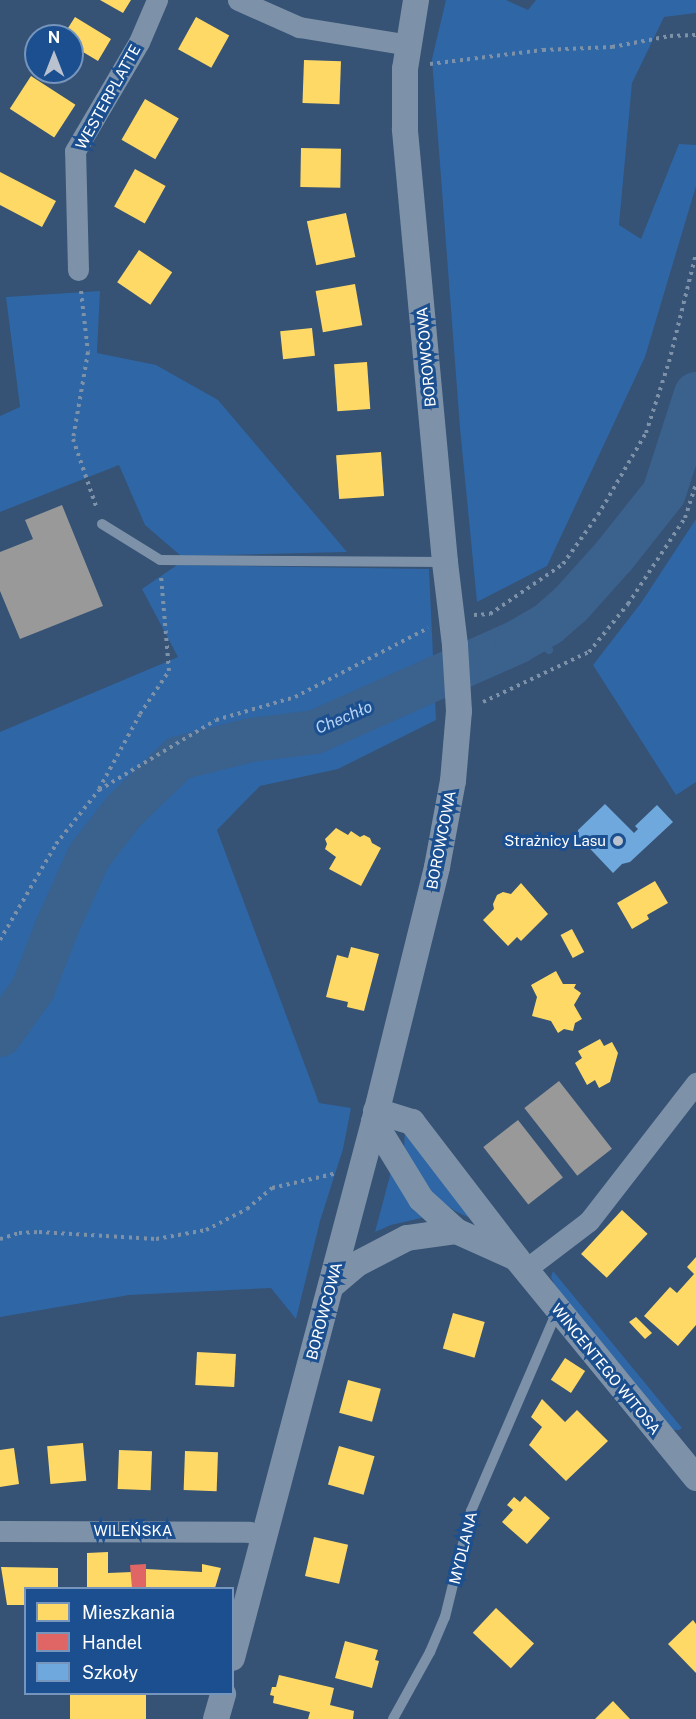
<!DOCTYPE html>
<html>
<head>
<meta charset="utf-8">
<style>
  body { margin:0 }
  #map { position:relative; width:696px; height:1719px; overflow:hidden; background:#365274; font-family:"Public Sans",sans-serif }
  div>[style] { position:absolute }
  .green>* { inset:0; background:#2f66a5 }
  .homes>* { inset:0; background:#ffd966; transform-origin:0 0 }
  .shops>* { inset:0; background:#e06666 }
  .schools>* { inset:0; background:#6fa8dc }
  .industry>* { inset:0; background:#999; transform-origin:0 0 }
  .stream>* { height:8px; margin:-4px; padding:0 4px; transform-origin:4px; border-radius:4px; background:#3b618d }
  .river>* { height:44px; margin:-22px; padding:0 22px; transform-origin:22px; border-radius:22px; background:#3b618d }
  .path>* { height:4px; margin-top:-2px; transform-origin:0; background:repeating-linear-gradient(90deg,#7d92a8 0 3px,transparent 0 7.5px) }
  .service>* { height:10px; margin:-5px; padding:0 5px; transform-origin:5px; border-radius:5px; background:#7d92a8 }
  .minor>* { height:21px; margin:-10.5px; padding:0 10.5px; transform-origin:10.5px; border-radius:10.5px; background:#7d92a8 }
  .tertiary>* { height:26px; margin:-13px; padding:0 13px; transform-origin:13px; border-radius:13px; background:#7d92a8 }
  .dots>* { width:16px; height:16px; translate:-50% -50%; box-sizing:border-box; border:3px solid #1b4f8f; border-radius:50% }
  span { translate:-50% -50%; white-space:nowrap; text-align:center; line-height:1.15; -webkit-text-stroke:6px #1b4f8f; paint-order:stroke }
  .street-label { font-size:15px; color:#fff }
  .poi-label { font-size:15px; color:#fff }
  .right { translate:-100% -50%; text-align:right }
  .water-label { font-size:16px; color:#b5d3f5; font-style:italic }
  .legend { position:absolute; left:24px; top:1587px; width:210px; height:108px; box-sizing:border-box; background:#1b4f8f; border:2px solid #7695bc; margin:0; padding:8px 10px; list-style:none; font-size:18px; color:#fff }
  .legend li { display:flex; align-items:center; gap:12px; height:30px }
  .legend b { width:30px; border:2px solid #7695bc }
  .north { position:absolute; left:24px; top:24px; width:60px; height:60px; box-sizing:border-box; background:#1b4f8f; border:2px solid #7695bc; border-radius:50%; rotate:0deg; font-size:16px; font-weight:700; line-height:24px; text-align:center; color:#fff }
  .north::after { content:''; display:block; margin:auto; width:21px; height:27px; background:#b9c2ce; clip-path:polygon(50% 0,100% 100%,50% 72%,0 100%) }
</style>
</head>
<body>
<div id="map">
  <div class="green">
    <i style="clip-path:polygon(446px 0,506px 0,528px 10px,536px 0,696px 0,696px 13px,664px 17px,632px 83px,619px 225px,641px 239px,679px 144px,696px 145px,696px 186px,645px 357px,547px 566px,477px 602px,460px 428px,432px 59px)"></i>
    <i style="clip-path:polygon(100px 291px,97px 353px,156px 365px,218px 400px,347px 552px,181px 556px,145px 525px,119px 465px,0 512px,0 416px,20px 407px,6px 297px)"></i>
    <i style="clip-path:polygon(696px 519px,696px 782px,676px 795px,593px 665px,641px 603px)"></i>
    <i style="clip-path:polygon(177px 565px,429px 569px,436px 720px,338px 769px,260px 786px,217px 830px,319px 1103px,351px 1108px,343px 1149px,320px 1221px,296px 1319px,271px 1288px,129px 1295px,0 1317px,0 732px,178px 657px,142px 589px)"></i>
    <i style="clip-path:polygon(405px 1130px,474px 1220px,455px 1211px,426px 1190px,409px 1162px,404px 1146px)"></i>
    <i style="clip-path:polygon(392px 1168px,430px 1216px,391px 1225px,375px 1232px)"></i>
    <i style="clip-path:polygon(553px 1271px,682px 1428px,679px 1430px,672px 1430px,555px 1286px,551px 1277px)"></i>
  </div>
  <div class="homes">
    <i style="clip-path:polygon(100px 0,131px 0,123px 13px)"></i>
    <i style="clip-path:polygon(75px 17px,111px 39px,98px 61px,83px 52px,76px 64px,72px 62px,72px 36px,63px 36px)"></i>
    <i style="left:196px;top:17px;width:38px;height:37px;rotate:29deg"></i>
    <i style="left:304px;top:60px;width:37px;height:43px;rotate:2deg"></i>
    <i style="left:31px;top:76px;width:53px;height:39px;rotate:33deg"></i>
    <i style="left:145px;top:99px;width:39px;height:47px;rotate:30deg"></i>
    <i style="left:301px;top:148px;width:40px;height:39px;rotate:1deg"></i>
    <i style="left:135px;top:169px;width:35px;height:43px;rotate:29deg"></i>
    <i style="clip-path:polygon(0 172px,56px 201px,42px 227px,0 205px)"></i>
    <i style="left:346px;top:213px;width:45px;height:40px;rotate:78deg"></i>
    <i style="left:139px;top:250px;width:40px;height:39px;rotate:34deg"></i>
    <i style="left:355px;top:284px;width:42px;height:40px;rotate:80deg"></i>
    <i style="left:312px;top:328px;width:28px;height:32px;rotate:84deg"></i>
    <i style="left:367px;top:362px;width:47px;height:33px;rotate:86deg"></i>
    <i style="left:381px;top:452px;width:44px;height:45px;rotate:86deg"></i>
    <i style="clip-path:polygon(336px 828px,348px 835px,351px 831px,360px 837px,364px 835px,370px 838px,372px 843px,381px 848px,361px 886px,329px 869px,336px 857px,325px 849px,327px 844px,325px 839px)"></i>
    <i style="clip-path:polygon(655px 881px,668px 903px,647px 915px,649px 919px,632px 929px,617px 903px)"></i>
    <i style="clip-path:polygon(521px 883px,548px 914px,521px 941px,517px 937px,508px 946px,483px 920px,494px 909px,493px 904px,497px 895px,503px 892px,511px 894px)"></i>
    <i style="left:572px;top:929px;width:26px;height:13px;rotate:62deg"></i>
    <i style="clip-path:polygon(351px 947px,379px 954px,364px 1011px,347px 1007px,348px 1002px,326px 997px,337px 955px,348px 958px)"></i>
    <i style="clip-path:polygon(556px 971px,563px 984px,576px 984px,574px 988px,581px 993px,574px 1005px,582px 1019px,575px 1023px,573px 1031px,564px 1029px,558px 1033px,551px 1021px,532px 1016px,537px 997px,531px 985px)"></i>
    <i style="clip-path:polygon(600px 1039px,604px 1046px,612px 1042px,618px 1053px,610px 1082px,599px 1088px,595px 1080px,587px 1085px,575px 1063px,582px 1058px,578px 1051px)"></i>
    <i style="left:622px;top:1210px;width:35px;height:60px;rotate:43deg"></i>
    <i style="clip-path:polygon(696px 1257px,696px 1325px,678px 1346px,644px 1316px,670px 1287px,677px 1293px,694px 1274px,687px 1267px)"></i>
    <i style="left:453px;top:1313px;width:33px;height:37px;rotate:16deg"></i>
    <i style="clip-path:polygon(636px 1317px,652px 1333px,645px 1339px,629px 1322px)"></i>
    <i style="left:197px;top:1352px;width:39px;height:33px;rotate:3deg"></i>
    <i style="left:565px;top:1358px;width:24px;height:26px;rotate:33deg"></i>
    <i style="left:348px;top:1380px;width:34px;height:34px;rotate:15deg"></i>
    <i style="clip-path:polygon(542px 1399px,565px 1422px,577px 1410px,608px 1441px,566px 1481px,529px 1445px,542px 1427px,531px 1417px)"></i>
    <i style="left:83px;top:1443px;width:38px;height:36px;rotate:85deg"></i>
    <i style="left:339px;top:1446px;width:37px;height:40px;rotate:16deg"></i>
    <i style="clip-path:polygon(14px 1448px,19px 1484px,0 1487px,0 1450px)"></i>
    <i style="left:119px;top:1450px;width:33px;height:39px;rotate:2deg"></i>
    <i style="left:185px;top:1451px;width:33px;height:39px;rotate:2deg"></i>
    <i style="clip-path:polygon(525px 1496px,550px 1518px,527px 1544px,502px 1522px,513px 1510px,507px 1505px,514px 1497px,520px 1502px)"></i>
    <i style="left:314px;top:1537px;width:35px;height:40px;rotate:13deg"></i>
    <i style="clip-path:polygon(108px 1552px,108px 1573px,132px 1572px,132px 1588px,87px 1588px,87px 1553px)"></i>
    <i style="clip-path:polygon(202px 1564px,221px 1568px,215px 1588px,146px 1588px,146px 1569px,202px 1572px)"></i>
    <i style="clip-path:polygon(1px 1567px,58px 1568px,58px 1588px,26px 1588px,26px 1605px,7px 1605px)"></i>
    <i style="left:496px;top:1608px;width:52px;height:34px;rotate:43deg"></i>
    <i style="clip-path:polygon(693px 1620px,696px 1624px,696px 1673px,668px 1644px)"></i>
    <i style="clip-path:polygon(345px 1641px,378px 1650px,375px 1660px,379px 1661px,372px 1688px,335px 1678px)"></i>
    <i style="clip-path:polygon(279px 1675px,334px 1688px,330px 1705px,354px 1711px,353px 1719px,308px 1719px,310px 1712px,273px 1703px,274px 1696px,270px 1695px,272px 1687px,276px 1687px)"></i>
    <i style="left:70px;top:1694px;width:76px;height:25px"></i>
    <i style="clip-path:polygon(613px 1701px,630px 1719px,595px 1719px)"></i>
  </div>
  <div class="shops">
    <i style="clip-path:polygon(146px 1564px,146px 1588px,132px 1588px,130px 1565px)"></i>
  </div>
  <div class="schools">
    <i style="clip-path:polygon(605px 804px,634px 833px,638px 829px,635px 826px,657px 805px,673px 822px,630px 862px,622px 864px,613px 873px,578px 836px,578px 830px)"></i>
  </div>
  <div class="industry">
    <i style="clip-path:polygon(62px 505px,103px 606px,20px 639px,0 591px,0 552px,33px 539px,25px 520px)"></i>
    <i style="left:559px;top:1081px;width:86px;height:44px;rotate:52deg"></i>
    <i style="left:518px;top:1120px;width:73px;height:44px;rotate:52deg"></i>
  </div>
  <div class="stream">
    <i style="left:530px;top:634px;width:25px;rotate:40deg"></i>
  </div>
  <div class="river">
    <i style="left:0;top:1035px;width:57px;rotate:-54.3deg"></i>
    <i style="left:33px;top:989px;width:66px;rotate:-68.8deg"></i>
    <i style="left:57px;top:927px;width:78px;rotate:-65.7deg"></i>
    <i style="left:89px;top:856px;width:58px;rotate:-52deg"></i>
    <i style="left:125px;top:810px;width:75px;rotate:-43.9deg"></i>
    <i style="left:179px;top:758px;width:74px;rotate:-14deg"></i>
    <i style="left:251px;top:740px;width:64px;rotate:-7.1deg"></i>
    <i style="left:315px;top:732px;width:221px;rotate:-24deg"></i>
    <i style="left:517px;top:642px;width:36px;rotate:-30deg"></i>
    <i style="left:548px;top:624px;width:29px;rotate:-41deg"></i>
    <i style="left:570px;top:605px;width:66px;rotate:-48.1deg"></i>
    <i style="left:614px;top:556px;width:80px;rotate:-51.6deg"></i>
    <i style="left:664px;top:493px;width:104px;rotate:-72.1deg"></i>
  </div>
  <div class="path">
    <i style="left:430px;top:64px;width:114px;rotate:-7.1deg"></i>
    <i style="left:543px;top:50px;width:69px;rotate:-2.5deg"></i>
    <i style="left:612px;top:47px;width:59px;rotate:-10.7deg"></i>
    <i style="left:670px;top:36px;width:26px;rotate:-2deg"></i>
    <i style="left:81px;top:291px;width:61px;rotate:83.5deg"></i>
    <i style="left:88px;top:352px;width:88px;rotate:99.8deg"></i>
    <i style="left:73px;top:439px;width:74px;rotate:71.1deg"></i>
    <i style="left:474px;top:615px;width:16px;rotate:-4deg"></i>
    <i style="left:490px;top:614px;width:88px;rotate:-34.4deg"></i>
    <i style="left:563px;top:564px;width:60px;rotate:-54.5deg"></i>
    <i style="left:598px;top:515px;width:95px;rotate:-59.7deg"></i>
    <i style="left:646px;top:433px;width:75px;rotate:-72.1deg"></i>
    <i style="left:669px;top:362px;width:111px;rotate:-76deg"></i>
    <i style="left:483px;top:702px;width:117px;rotate:-25.3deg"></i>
    <i style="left:589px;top:652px;width:62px;rotate:-50.9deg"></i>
    <i style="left:628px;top:604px;width:103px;rotate:-56.5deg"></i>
    <i style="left:685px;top:518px;width:35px;rotate:-72deg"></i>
    <i style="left:99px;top:789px;width:85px;rotate:-61.3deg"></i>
    <i style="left:140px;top:714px;width:52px;rotate:-56deg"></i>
    <i style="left:169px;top:671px;width:95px;rotate:-94.8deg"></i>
    <i style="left:0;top:940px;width:111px;rotate:-59.7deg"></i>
    <i style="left:56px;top:844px;width:69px;rotate:-51.5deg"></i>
    <i style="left:99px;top:790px;width:136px;rotate:-30.9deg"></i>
    <i style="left:216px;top:720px;width:82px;rotate:-16.2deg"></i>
    <i style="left:295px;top:697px;width:150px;rotate:-27.4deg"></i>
    <i style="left:0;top:1239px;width:20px;rotate:-18deg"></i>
    <i style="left:19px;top:1233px;width:20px;rotate:-3deg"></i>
    <i style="left:39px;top:1232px;width:117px;rotate:3.4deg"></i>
    <i style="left:156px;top:1239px;width:51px;rotate:-10.2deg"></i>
    <i style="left:206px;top:1230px;width:46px;rotate:-27.1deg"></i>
    <i style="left:247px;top:1209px;width:33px;rotate:-40deg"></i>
    <i style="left:272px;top:1188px;width:67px;rotate:-13deg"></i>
  </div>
  <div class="service">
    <i style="left:102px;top:524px;width:68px;rotate:31.8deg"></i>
    <i style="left:160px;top:560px;width:285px;rotate:0.4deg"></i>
    <i style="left:393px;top:1719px;width:77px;rotate:-61.1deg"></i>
    <i style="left:430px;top:1652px;width:38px;rotate:-67deg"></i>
    <i style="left:445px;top:1617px;width:109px;rotate:-76.2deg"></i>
    <i style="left:471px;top:1511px;width:220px;rotate:-66.7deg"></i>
  </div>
  <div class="minor">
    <i style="left:238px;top:0;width:67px;rotate:23.9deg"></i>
    <i style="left:299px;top:27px;width:111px;rotate:9.3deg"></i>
    <i style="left:78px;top:270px;width:119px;rotate:-91.4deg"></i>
    <i style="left:75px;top:151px;width:126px;rotate:-59.6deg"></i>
    <i style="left:139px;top:42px;width:46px;rotate:-66.8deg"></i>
    <i style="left:526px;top:1269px;width:79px;rotate:-37.3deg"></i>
    <i style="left:589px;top:1221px;width:175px;rotate:-52.2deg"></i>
    <i style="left:0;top:1531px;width:249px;rotate:0.2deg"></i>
    <i style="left:249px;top:1532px;width:17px;rotate:17deg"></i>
  </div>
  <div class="tertiary">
    <i style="left:376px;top:1111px;width:38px;rotate:17deg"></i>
    <i style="left:412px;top:1122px;width:173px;rotate:52.5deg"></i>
    <i style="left:517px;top:1259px;width:283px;rotate:50.7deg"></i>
    <i style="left:374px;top:1122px;width:90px;rotate:58.6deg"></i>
    <i style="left:421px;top:1199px;width:47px;rotate:42.4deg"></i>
    <i style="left:456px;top:1231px;width:64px;rotate:24.1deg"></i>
    <i style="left:331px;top:1286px;width:34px;rotate:-40deg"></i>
    <i style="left:357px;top:1264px;width:56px;rotate:-27.5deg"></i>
    <i style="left:407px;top:1238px;width:49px;rotate:-8.1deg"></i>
    <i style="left:232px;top:1658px;width:554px;rotate:-75.16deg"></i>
    <i style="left:374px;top:1122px;width:263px;rotate:-76.1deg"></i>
    <i style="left:437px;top:867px;width:87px;rotate:-79.5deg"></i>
    <i style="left:453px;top:781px;width:70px;rotate:-85.1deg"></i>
    <i style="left:459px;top:711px;width:66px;rotate:-93.5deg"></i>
    <i style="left:455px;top:645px;width:84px;rotate:-96.9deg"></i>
    <i style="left:445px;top:562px;width:435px;rotate:-95.3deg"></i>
    <i style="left:405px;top:129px;width:60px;rotate:-90deg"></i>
    <i style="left:405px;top:69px;width:70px;rotate:-80.9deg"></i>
    <i style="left:216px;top:1719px;width:26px;rotate:-74deg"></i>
  </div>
  <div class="dots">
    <i style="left:618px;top:841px;background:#b9c2ce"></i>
  </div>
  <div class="street-label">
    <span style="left:108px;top:97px;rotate:-61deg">WESTERPLATTE</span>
    <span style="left:426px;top:357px;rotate:-95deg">BOROWCOWA</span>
    <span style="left:441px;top:840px;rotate:-79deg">BOROWCOWA</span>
    <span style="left:324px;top:1311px;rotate:-75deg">BOROWCOWA</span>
    <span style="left:606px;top:1369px;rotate:51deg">WINCENTEGO WITOSA</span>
    <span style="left:133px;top:1531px">WILEŃSKA</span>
    <span style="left:463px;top:1548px;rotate:-76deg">MYDLANA</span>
  </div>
  <div class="poi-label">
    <span class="right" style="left:606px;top:841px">Strażnicy Lasu</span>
  </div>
  <div class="water-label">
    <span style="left:344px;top:718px;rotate:-23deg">Chechło</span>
  </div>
  <ul class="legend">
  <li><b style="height:16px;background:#ffd966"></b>Mieszkania</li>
  <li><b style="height:16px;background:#e06666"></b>Handel</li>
  <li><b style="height:16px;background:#6fa8dc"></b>Szkoły</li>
  </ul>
  <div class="north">N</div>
</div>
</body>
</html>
